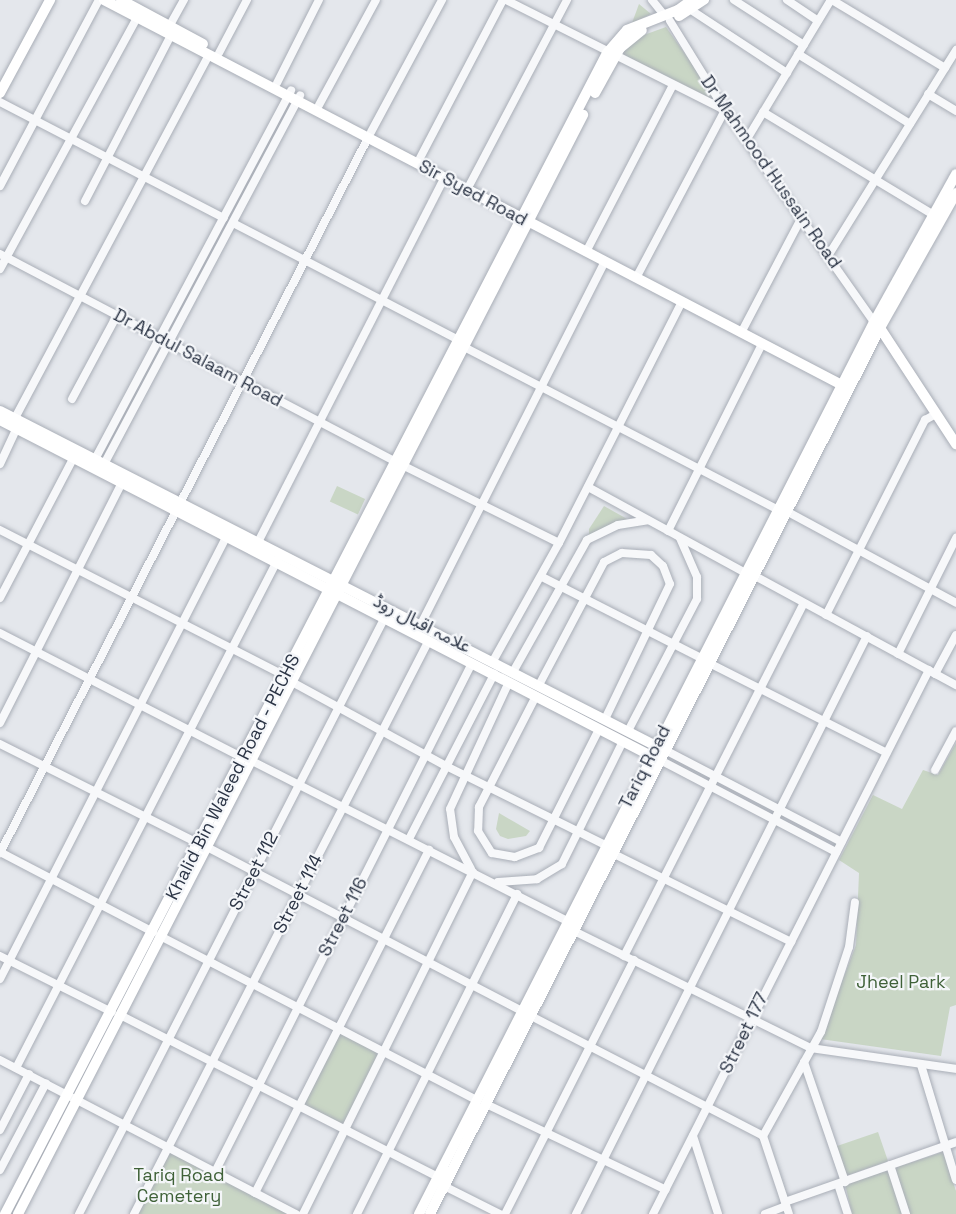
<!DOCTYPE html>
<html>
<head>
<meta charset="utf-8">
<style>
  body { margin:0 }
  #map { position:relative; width:956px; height:1214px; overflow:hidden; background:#e4e7ec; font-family:"Space Grotesk","Noto Sans Arabic",sans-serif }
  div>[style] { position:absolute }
  .green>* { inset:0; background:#c9d6c5; transform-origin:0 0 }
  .roads { filter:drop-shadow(0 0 2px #a9aeb7) drop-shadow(0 0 2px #a9aeb7) }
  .minor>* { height:8px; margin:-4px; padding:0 4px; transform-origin:4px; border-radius:4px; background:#f7f8fa }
  .major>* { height:10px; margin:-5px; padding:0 5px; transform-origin:5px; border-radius:5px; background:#fff }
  span { translate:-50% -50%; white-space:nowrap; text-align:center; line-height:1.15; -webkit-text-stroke:4.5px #f4f6f9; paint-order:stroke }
  .street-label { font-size:18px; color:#2b3445 }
  .park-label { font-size:18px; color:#3f6138 }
</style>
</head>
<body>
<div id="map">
  <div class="green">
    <i style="clip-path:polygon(639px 4px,651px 14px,632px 23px)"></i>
    <i style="clip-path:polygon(666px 27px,725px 110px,617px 59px,622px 49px,641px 36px)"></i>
    <i style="left:337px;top:486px;width:31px;height:17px;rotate:25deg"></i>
    <i style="clip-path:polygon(604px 506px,629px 520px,589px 536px,589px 529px)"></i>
    <i style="clip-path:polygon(956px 743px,956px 1005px,950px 1007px,941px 1056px,820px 1039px,856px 945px,859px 873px,839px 860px,873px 795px,902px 809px,923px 770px,938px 775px)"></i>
    <i style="clip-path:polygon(499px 813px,530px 831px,526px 836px,508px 839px,500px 836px,496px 829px)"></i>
    <i style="left:339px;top:1028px;width:50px;height:89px;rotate:28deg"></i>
    <i style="left:878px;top:1132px;width:31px;height:44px;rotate:71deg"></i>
    <i style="clip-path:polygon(168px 1148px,295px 1214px,134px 1214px)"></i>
    <i style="clip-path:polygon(943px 1152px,956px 1191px,956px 1214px,909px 1214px,894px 1168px)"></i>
    <i style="clip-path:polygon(889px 1170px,904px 1214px,852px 1214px,845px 1184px)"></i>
  </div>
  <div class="roads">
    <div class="minor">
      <i style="left:506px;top:0;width:245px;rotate:26.7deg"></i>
      <i style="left:725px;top:110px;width:190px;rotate:117.9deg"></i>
      <i style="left:652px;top:0;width:19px;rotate:51deg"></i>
      <i style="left:734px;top:0;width:83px;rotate:32.7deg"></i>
      <i style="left:787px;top:0;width:37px;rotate:34deg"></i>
      <i style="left:832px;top:0;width:132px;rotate:31deg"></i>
      <i style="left:691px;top:10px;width:115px;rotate:33.3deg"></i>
      <i style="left:670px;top:21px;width:105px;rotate:58.3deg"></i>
      <i style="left:725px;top:110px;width:259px;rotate:54.9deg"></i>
      <i style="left:170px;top:25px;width:29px;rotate:-61deg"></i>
      <i style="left:219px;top:53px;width:60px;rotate:-62.2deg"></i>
      <i style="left:798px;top:54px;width:132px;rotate:32deg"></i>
      <i style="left:277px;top:83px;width:93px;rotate:-63.2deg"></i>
      <i style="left:928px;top:94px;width:33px;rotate:31deg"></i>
      <i style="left:0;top:102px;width:252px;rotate:27.4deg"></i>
      <i style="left:319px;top:105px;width:119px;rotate:-61.5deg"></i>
      <i style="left:763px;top:112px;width:197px;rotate:31.1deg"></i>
      <i style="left:371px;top:132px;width:150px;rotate:-61.7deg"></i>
      <i style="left:747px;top:139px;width:162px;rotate:-58.9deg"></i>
      <i style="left:420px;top:158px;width:178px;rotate:-62.3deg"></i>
      <i style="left:470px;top:184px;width:208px;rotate:-62.2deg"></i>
      <i style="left:0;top:186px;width:211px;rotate:-62deg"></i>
      <i style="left:85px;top:201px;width:187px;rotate:-62.6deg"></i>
      <i style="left:233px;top:223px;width:252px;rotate:27.4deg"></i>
      <i style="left:586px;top:252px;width:188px;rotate:-62.5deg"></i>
      <i style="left:0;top:254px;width:448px;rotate:27.7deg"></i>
      <i style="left:828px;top:256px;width:243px;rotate:-58.1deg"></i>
      <i style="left:0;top:269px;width:286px;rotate:-61.4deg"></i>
      <i style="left:741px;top:333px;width:131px;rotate:-62.3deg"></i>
      <i style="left:466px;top:348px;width:352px;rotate:27.4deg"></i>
      <i style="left:72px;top:399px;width:95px;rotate:-61.8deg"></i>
      <i style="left:15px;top:418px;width:412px;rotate:-61.9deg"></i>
      <i style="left:93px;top:463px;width:422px;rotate:-62deg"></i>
      <i style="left:0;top:464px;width:38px;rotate:-65deg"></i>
      <i style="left:404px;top:466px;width:173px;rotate:26.4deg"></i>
      <i style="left:102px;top:468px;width:422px;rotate:-62deg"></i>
      <i style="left:588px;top:487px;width:180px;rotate:28.6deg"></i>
      <i style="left:788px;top:512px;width:191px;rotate:28.4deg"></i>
      <i style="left:0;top:530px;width:320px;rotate:27.1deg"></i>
      <i style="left:668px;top:531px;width:209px;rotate:-63.3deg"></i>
      <i style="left:256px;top:546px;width:413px;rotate:-62.9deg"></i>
      <i style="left:755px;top:576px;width:229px;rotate:28.5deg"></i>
      <i style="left:542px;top:577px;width:178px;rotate:27deg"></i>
      <i style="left:0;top:598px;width:159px;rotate:-62.3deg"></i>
      <i style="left:826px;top:615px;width:219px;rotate:-63.1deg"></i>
      <i style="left:925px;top:420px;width:13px;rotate:-29deg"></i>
      <i style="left:421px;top:624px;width:406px;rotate:-63.1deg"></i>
      <i style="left:0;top:633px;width:271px;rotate:27.2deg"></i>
      <i style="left:898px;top:654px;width:130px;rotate:-63.4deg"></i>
      <i style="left:493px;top:661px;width:135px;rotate:-60.8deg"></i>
      <i style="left:559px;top:543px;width:271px;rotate:-63deg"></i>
      <i style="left:709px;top:663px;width:199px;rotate:26.8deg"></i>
      <i style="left:513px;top:672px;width:151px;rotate:-60.7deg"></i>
      <i style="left:587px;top:540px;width:34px;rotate:-26deg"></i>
      <i style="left:618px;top:525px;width:30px;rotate:-9deg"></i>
      <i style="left:935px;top:674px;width:44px;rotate:-61.7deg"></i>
      <i style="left:290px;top:681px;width:178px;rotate:28.6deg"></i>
      <i style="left:446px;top:766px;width:178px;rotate:26.4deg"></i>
      <i style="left:539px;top:685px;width:139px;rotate:-62.1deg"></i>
      <i style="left:604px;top:562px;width:20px;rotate:-27deg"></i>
      <i style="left:622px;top:553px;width:29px;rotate:4deg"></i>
      <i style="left:651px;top:555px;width:16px;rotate:43deg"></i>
      <i style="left:663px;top:566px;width:19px;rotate:69deg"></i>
      <i style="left:670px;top:584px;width:150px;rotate:115.7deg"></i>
      <i style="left:536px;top:696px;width:125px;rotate:117.2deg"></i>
      <i style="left:479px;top:807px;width:24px;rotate:92deg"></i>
      <i style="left:478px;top:831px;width:26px;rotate:58deg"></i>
      <i style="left:492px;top:853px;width:23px;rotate:10deg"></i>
      <i style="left:515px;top:857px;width:26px;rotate:-21deg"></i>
      <i style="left:539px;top:848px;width:133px;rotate:-63.2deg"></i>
      <i style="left:0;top:723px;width:271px;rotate:-63.1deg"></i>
      <i style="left:628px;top:731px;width:149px;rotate:-62.4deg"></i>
      <i style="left:697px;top:599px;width:22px;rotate:-90deg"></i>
      <i style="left:697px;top:577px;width:43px;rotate:-113.6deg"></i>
      <i style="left:0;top:744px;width:219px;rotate:26.6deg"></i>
      <i style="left:665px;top:750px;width:199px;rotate:27.5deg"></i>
      <i style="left:250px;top:760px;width:356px;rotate:26.9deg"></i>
      <i style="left:660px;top:760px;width:199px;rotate:27.6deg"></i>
      <i style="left:935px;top:770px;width:44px;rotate:-61.7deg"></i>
      <i style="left:409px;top:839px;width:186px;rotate:-62.7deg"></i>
      <i style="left:205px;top:846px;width:357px;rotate:27.5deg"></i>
      <i style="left:0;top:852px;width:173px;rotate:27.6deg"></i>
      <i style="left:0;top:853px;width:804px;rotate:-62.77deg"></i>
      <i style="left:614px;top:854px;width:198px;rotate:26.4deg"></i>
      <i style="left:471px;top:869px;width:36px;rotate:-118deg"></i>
      <i style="left:454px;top:837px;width:28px;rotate:-98deg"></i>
      <i style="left:450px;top:809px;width:140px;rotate:-65.1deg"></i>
      <i style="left:498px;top:882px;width:39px;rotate:-4deg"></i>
      <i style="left:537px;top:879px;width:29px;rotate:-31deg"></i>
      <i style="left:562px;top:864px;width:137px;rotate:-63.6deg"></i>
      <i style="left:574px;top:931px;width:264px;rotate:26.3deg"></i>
      <i style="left:811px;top:1048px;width:147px;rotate:8.2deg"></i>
      <i style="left:162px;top:937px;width:355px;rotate:27.4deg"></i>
      <i style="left:0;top:956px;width:125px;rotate:26.6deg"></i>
      <i style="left:624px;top:956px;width:396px;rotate:-63deg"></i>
      <i style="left:0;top:979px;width:496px;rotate:-62.9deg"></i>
      <i style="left:122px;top:1016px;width:355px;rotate:27deg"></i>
      <i style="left:531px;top:1016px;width:261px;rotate:27.3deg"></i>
      <i style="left:0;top:1060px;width:334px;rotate:27.5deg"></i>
      <i style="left:804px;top:1062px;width:127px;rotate:71.1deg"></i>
      <i style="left:921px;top:1065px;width:120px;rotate:73.1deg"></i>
      <i style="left:16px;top:1068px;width:570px;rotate:-62.76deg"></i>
      <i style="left:486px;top:1104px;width:199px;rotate:25.5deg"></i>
      <i style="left:0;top:1130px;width:63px;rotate:-62.6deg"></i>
      <i style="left:693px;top:1136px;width:82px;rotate:72.2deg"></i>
      <i style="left:763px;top:1136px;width:119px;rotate:-60.9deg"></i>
      <i style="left:821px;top:1032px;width:89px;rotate:-71.8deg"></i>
      <i style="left:849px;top:947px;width:45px;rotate:-82.4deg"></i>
      <i style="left:763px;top:1136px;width:82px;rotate:71.6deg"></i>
      <i style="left:890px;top:1165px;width:52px;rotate:71.9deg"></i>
      <i style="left:0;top:1170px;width:98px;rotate:-62.1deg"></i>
      <i style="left:215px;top:1172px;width:570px;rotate:-63.21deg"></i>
      <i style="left:838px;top:1184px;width:32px;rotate:72deg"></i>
      <i style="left:444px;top:1186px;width:63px;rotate:26.6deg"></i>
      <i style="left:255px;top:1193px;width:385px;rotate:-63.1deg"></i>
      <i style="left:785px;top:1202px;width:181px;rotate:-19.3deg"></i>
      <i style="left:79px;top:1214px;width:671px;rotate:-62.86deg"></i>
      <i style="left:134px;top:1214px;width:645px;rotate:-62.8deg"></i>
      <i style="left:303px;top:1214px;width:382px;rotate:-63.6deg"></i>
      <i style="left:357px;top:1214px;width:358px;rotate:-63.4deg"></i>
      <i style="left:505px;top:1214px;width:285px;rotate:-63.1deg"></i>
      <i style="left:576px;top:1214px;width:647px;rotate:-63.28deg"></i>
      <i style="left:653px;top:1214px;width:610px;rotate:-63.1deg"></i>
      <i style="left:765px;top:1214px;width:22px;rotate:-21deg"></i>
    </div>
    <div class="major">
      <i style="left:104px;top:0;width:832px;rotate:27.55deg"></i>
      <i style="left:121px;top:0;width:93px;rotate:28.2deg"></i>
      <i style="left:679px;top:16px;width:30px;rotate:-33deg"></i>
      <i style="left:0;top:93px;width:106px;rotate:-61.7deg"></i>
      <i style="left:595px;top:93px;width:51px;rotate:-60.9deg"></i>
      <i style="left:620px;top:48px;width:28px;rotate:-39deg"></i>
      <i style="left:880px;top:328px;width:139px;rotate:56.8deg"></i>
      <i style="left:0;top:411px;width:743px;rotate:27.05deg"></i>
      <i style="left:0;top:420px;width:739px;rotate:27.29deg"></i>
      <i style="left:5px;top:1214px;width:1308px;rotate:-62.59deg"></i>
      <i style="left:607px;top:53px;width:30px;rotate:-49deg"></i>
      <i style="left:627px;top:30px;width:55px;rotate:-21.4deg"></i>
      <i style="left:678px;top:10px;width:17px;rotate:-36deg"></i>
      <i style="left:18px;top:1214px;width:1236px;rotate:-62.79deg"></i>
      <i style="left:419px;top:1214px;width:1001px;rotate:-62.97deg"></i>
      <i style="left:874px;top:322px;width:169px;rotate:-61deg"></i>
      <i style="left:430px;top:1214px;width:994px;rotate:-63.07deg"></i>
      <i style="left:880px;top:328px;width:155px;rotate:-60.6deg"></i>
    </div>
  </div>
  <div class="street-label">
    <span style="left:771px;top:172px;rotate:55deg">Dr Mahmood Hussain Road</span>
    <span style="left:473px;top:193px;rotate:28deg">Sir Syed Road</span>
    <span style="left:198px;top:358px;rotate:28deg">Dr Abdul Salaam Road</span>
    <span style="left:422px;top:624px;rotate:27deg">علامہ اقبال روڈ</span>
    <span style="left:645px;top:767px;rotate:-63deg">Tariq Road</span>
    <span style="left:233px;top:777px;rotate:-63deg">Khalid Bin Waleed Road - PECHS</span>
    <span style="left:254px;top:871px;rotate:-63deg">Street 112</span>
    <span style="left:298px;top:894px;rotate:-63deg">Street 114</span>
    <span style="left:343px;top:917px;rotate:-63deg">Street 116</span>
    <span style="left:744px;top:1033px;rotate:-64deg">Street 177</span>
  </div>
  <div class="park-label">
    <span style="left:901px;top:982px">Jheel Park</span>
    <span style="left:179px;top:1186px">Tariq Road<br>Cemetery</span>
  </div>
</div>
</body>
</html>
